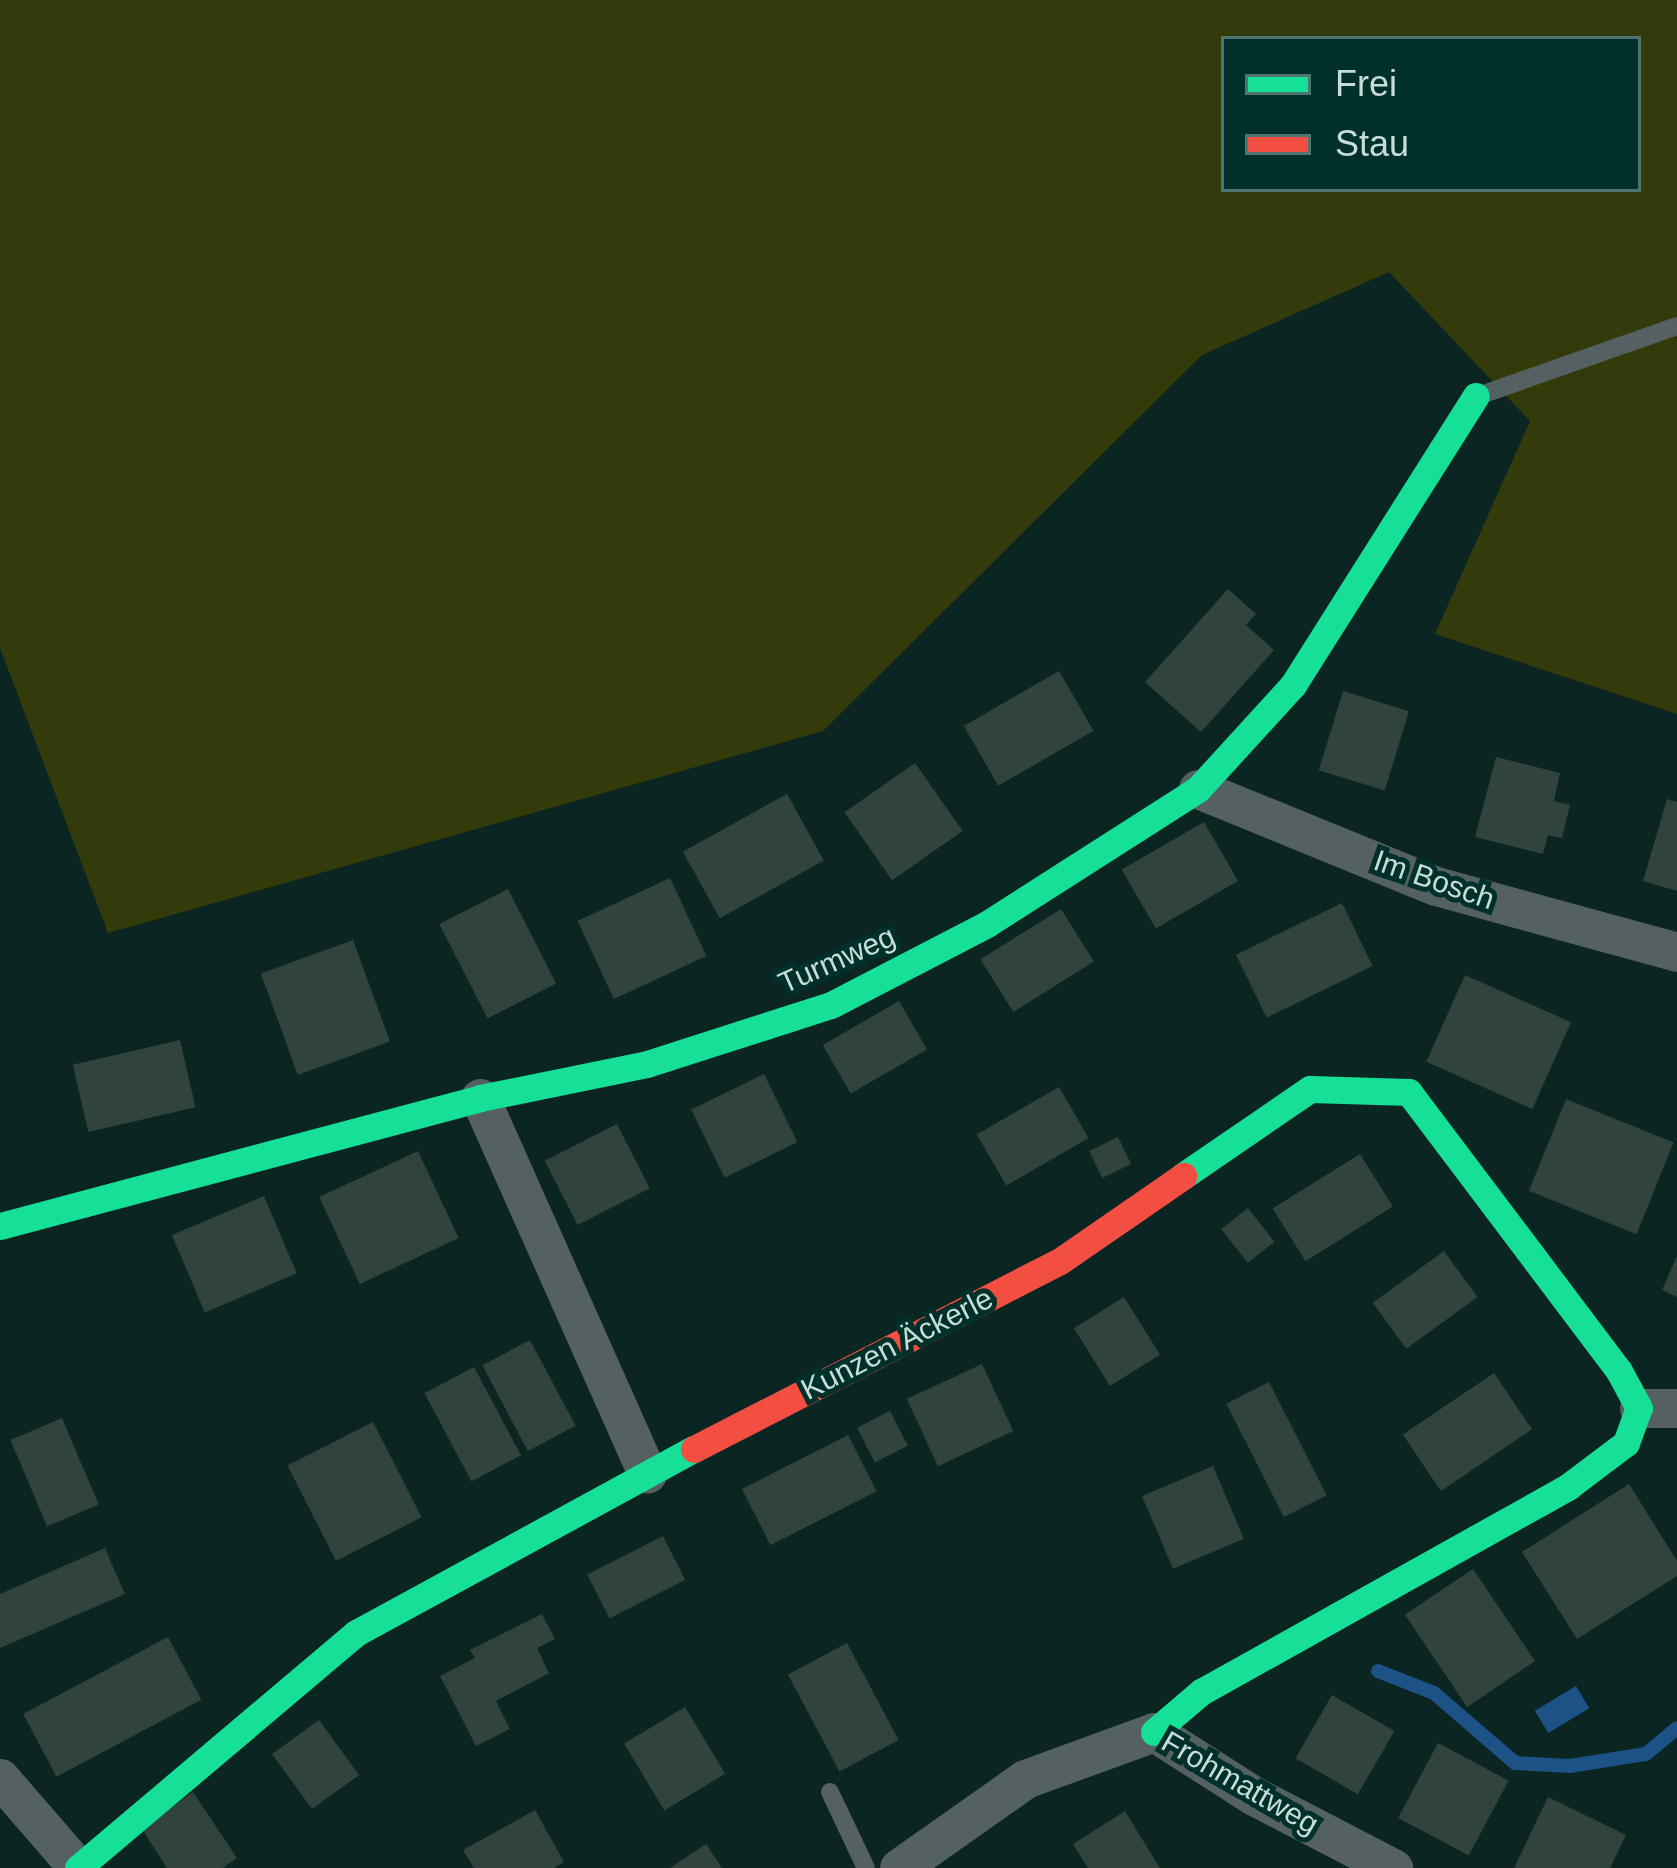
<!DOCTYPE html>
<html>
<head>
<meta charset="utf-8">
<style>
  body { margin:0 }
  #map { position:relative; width:1677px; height:1868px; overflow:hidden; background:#0b2522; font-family:Helvetica,sans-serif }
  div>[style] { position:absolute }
  .green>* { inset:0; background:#343b0a }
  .water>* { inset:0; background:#1c5285; transform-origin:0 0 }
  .stream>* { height:14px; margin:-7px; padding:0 7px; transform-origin:7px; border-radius:7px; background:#1c5285 }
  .building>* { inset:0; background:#31433d; transform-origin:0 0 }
  .lane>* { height:18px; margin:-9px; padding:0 9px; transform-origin:9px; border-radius:9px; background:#546061 }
  .street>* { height:39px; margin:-19.5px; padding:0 19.5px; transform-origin:19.5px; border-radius:19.5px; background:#546061 }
  .fast>* { height:27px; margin:-13.5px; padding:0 13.5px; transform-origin:13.5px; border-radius:13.5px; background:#16e098 }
  .jam>* { height:27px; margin:-13.5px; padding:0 13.5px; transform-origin:13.5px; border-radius:13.5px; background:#f24e42 }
  span { translate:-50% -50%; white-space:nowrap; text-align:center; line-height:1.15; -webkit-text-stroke:10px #00302a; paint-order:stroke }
  .street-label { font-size:30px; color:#c6dcd8 }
  .legend { position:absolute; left:1221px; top:36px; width:420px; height:156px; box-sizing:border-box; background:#00302a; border:3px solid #4f7570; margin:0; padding:15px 21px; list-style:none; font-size:36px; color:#c6dcd8 }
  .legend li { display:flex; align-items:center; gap:24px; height:60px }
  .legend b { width:60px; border:3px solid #4f7570 }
</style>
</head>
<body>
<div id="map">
  <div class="green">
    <i style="clip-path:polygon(evenodd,0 0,1677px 0,1677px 714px,1435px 634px,1530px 421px,1389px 272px,1202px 355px,823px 731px,108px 933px,0 648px,0 0,1224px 39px,1638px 39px,1638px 189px,1224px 189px,1224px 39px)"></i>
  </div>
  <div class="water">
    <i style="left:1576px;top:1686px;width:26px;height:48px;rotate:59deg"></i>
  </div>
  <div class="stream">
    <i style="left:1378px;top:1671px;width:60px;rotate:21.4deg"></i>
    <i style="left:1434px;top:1693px;width:107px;rotate:40.8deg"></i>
    <i style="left:1515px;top:1763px;width:55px;rotate:3.1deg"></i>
    <i style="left:1570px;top:1766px;width:77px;rotate:-9deg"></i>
    <i style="left:1646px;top:1754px;width:40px;rotate:-40deg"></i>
  </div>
  <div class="building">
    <i style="clip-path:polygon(1228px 589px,1256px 614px,1246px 625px,1274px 650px,1201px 732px,1145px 682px)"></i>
    <i style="left:1059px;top:671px;width:69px;height:110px;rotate:60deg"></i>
    <i style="left:1343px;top:691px;width:69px;height:83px;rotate:17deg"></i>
    <i style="clip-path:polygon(1496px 757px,1560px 773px,1554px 801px,1570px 805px,1562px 838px,1548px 835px,1543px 854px,1475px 837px)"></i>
    <i style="left:915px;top:763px;width:83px;height:86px;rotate:55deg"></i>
    <i style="left:787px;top:794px;width:76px;height:119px;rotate:61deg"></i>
    <i style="clip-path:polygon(1667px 799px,1677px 802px,1677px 891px,1643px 881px)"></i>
    <i style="left:1204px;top:822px;width:68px;height:95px;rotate:60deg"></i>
    <i style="left:670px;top:878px;width:86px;height:102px;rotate:65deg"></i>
    <i style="left:508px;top:889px;width:106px;height:77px;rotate:63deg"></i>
    <i style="left:1342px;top:903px;width:70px;height:118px;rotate:64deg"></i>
    <i style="left:1061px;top:909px;width:62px;height:95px;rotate:58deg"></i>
    <i style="left:353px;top:940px;width:108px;height:98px;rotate:70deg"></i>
    <i style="left:1465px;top:975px;width:116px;height:95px;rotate:24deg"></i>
    <i style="left:899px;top:1001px;width:56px;height:88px;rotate:60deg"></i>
    <i style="left:180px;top:1040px;width:69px;height:110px;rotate:77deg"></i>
    <i style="left:764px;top:1074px;width:76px;height:81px;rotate:64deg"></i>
    <i style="left:1059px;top:1087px;width:59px;height:95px;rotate:60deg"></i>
    <i style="left:1566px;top:1099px;width:116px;height:99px;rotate:22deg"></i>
    <i style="left:617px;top:1124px;width:72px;height:81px;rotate:63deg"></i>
    <i style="left:1118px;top:1137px;width:30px;height:32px;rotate:64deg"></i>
    <i style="left:418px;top:1151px;width:96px;height:109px;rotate:65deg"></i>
    <i style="left:1360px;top:1154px;width:62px;height:103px;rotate:58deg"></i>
    <i style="left:264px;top:1196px;width:84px;height:100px;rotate:67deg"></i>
    <i style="left:1248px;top:1208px;width:43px;height:34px;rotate:52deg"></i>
    <i style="left:1444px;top:1251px;width:57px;height:88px;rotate:54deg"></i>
    <i style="clip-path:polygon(1677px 1256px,1677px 1297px,1662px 1290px)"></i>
    <i style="left:1124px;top:1297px;width:68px;height:59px;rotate:58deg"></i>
    <i style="left:530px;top:1340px;width:97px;height:54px;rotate:62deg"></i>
    <i style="left:982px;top:1364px;width:74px;height:83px;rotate:65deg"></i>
    <i style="left:474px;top:1367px;width:100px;height:56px;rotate:62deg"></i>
    <i style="left:1494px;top:1373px;width:68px;height:110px;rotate:56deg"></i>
    <i style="left:1269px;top:1382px;width:127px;height:48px;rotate:63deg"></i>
    <i style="left:890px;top:1411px;width:39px;height:37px;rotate:63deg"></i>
    <i style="left:62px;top:1418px;width:94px;height:56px;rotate:67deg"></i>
    <i style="left:373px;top:1422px;width:107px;height:96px;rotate:63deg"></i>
    <i style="left:848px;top:1435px;width:63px;height:119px;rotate:63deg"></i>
    <i style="left:1213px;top:1466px;width:79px;height:77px;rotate:67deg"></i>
    <i style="clip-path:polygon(1629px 1484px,1677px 1561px,1677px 1576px,1577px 1639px,1522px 1552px)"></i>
    <i style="left:663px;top:1536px;width:49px;height:85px;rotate:63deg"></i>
    <i style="clip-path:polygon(105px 1548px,125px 1594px,0 1648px,0 1594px)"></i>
    <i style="left:1473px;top:1569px;width:111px;height:82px;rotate:56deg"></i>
    <i style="clip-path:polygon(542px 1614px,555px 1639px,537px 1648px,549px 1673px,496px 1701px,510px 1729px,476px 1746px,440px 1676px,475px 1658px,470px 1650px)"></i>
    <i style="left:168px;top:1637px;width:71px;height:164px;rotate:62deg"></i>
    <i style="left:847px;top:1643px;width:110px;height:67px;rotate:62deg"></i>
    <i style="left:1332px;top:1695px;width:72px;height:73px;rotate:30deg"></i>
    <i style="left:685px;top:1707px;width:78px;height:71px;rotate:59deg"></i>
    <i style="left:319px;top:1720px;width:68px;height:58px;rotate:54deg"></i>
    <i style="left:1438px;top:1743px;width:80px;height:85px;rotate:28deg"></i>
    <i style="clip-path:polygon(193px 1792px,237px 1858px,223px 1868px,167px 1868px,142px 1829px)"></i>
    <i style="clip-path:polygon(1548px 1797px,1626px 1835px,1610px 1868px,1514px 1868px)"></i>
    <i style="clip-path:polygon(535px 1810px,564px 1862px,554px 1868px,474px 1868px,463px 1850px)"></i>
    <i style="clip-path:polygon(1125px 1811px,1160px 1868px,1088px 1868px,1073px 1844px)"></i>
    <i style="clip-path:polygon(706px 1844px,722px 1868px,670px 1868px)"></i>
  </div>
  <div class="lane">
    <i style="left:1478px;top:396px;width:211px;rotate:-19.4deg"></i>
    <i style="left:830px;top:1792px;width:84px;rotate:64.7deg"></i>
  </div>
  <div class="street">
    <i style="left:1198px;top:789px;width:257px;rotate:22.2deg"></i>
    <i style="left:1436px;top:886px;width:250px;rotate:15.3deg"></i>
    <i style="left:480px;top:1098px;width:411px;rotate:66deg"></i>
    <i style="left:1639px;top:1408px;width:38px"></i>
    <i style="left:0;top:1778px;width:119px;rotate:49.1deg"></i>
    <i style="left:899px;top:1868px;width:154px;rotate:-35.2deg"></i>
    <i style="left:1025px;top:1779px;width:137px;rotate:-20deg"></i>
    <i style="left:1154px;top:1732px;width:119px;rotate:32.6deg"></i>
    <i style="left:1254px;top:1796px;width:157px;rotate:27.4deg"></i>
  </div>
  <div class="fast">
    <i style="left:0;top:1226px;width:497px;rotate:-14.9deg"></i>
    <i style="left:480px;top:1098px;width:170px;rotate:-11.5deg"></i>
    <i style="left:647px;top:1064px;width:193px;rotate:-17.8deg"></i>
    <i style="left:831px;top:1005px;width:176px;rotate:-27.4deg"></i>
    <i style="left:987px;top:924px;width:250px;rotate:-32.6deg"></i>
    <i style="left:1198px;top:789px;width:141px;rotate:-47.6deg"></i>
    <i style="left:1293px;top:685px;width:342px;rotate:-57.7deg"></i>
    <i style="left:1154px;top:1732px;width:62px;rotate:-40.4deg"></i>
    <i style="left:1201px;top:1692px;width:422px;rotate:-29.2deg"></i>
    <i style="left:1569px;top:1486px;width:71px;rotate:-37deg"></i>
    <i style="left:1626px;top:1443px;width:37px;rotate:-70deg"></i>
    <i style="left:1639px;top:1408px;width:42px;rotate:-118.4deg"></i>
    <i style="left:1619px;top:1371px;width:349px;rotate:-127deg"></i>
    <i style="left:1409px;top:1092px;width:99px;rotate:-178.3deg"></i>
    <i style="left:1310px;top:1089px;width:154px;rotate:145.6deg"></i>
    <i style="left:78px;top:1868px;width:364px;rotate:-40.2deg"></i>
    <i style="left:356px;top:1633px;width:385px;rotate:-28.6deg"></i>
  </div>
  <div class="jam">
    <i style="left:694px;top:1449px;width:411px;rotate:-27.2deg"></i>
    <i style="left:1060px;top:1261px;width:150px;rotate:-34.6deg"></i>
  </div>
  <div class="street-label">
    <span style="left:1434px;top:880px;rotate:19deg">Im Bosch</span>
    <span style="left:837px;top:960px;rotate:-24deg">Turmweg</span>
    <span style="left:897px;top:1344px;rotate:-27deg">Kunzen Äckerle</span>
    <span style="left:1240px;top:1783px;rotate:30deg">Frohmattweg</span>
  </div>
  <ul class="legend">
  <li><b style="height:15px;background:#16e098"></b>Frei</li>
  <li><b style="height:15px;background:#f24e42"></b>Stau</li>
  </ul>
</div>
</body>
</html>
